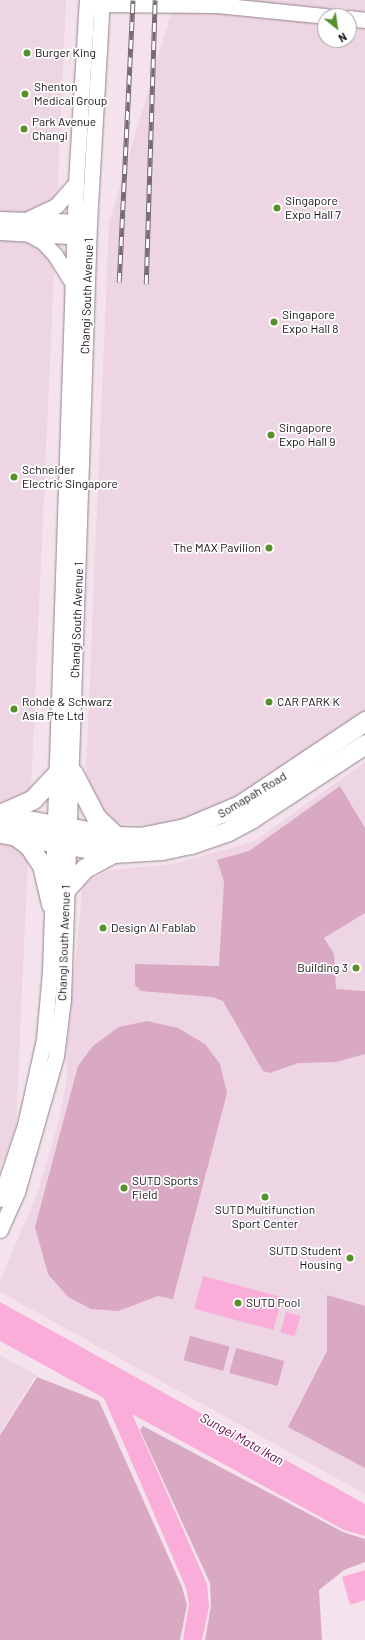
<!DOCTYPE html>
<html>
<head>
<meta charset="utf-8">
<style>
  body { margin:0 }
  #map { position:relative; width:365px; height:1640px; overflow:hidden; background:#f4e3ec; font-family:Barlow,sans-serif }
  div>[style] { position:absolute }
  .built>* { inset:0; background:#eed5e3 }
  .green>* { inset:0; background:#d9a9c4; transform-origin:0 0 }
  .water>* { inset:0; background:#faadd9; transform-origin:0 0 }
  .roads { filter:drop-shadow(0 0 1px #93838c) drop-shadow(0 0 1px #93838c) }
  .minor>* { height:15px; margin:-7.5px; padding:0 7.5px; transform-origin:7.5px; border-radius:7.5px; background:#fff }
  .major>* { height:19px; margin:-9.5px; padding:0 9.5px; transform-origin:9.5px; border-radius:9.5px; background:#fff }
  .rail>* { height:4.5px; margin-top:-2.25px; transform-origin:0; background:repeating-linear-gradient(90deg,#fff 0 9px,#766b71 0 18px); box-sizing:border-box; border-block:1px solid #766b71 }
  .dots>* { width:11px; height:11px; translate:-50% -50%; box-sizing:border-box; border:2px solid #fff; border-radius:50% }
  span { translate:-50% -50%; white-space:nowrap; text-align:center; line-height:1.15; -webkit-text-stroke:3.5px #fff; paint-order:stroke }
  .poi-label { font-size:12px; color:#171114 }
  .left { translate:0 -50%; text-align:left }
  .right { translate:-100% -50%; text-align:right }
  .street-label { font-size:12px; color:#171114 }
  .water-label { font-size:13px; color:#620647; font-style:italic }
  .north { position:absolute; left:317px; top:8px; width:40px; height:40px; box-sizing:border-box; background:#fff; border:1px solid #a2a0a1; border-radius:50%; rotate:150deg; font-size:11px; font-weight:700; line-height:16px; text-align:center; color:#171114 }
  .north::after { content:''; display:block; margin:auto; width:14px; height:18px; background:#58902c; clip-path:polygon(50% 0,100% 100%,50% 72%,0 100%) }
</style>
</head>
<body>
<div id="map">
  <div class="built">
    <i style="clip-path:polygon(0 0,66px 0,16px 1127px,0 1168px)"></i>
    <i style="clip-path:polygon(evenodd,175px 0,365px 0,365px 710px,324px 740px,185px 828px,102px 822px,86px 772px,109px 223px,175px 0,325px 16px,349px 16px,349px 40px,325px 40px,325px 16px)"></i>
    <i style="clip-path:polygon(365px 762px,365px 1494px,0 1292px,0 1280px,36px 1197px,59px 1121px,67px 1077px,67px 1045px,83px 884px,110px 870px,173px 864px,253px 842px)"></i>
    <i style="clip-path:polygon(0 1355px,36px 1375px,0 1433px)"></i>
  </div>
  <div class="green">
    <i style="clip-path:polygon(340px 786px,365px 828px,365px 913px,324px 938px,334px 954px,336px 989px,365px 991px,365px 1054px,336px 1062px,298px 1063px,270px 1073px,263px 1071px,223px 1001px,212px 997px,141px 991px,135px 985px,135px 964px,219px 966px,224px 881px,217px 860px,249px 851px)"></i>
    <i style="clip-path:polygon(147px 1021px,178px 1028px,205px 1044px,220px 1064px,227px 1093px,173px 1299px,158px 1296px,118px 1311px,91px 1309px,68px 1297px,48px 1274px,35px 1227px,78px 1066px,93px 1046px,119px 1027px)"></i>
    <i style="clip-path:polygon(327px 1295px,365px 1306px,365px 1468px,288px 1427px,327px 1351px)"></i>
    <i style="left:190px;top:1336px;width:41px;height:25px;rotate:15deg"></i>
    <i style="left:236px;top:1348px;width:50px;height:26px;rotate:15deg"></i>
    <i style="clip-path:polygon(37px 1377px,99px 1401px,182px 1587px,187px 1605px,180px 1640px,0 1640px,0 1435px)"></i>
    <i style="clip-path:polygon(143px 1426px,343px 1532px,365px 1539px,365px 1562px,344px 1570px,319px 1590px,322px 1640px,205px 1640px,211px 1606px,210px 1583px,140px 1430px)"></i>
  </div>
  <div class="water">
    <i style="left:203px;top:1276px;width:82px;height:34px;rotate:15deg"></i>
    <i style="clip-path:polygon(0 1302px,365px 1504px,365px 1536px,344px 1530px,132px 1414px,207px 1584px,209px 1607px,202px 1640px,183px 1640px,189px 1604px,186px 1588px,104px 1398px,0 1341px)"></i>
    <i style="left:286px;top:1312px;width:15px;height:21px;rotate:16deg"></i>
    <i style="clip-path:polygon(365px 1570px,365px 1600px,350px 1605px,342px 1577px)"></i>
  </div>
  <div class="roads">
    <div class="minor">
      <i style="left:93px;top:4px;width:124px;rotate:0.5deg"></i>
      <i style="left:217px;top:5px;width:110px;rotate:5.8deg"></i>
      <i style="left:349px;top:18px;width:16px;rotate:7deg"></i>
      <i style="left:30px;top:218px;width:29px;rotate:-25deg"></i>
      <i style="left:56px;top:206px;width:30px;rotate:-49deg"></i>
      <i style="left:0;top:219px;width:84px;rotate:2deg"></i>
      <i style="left:0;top:232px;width:84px;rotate:3.4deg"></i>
      <i style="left:27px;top:233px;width:18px;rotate:29deg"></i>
      <i style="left:43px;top:242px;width:18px;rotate:47deg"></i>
      <i style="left:55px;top:255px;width:34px;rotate:58deg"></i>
      <i style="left:0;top:1199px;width:78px;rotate:-71.3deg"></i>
      <i style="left:25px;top:1125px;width:88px;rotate:-77.5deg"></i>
      <i style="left:44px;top:1039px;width:67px;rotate:-84.9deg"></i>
      <i style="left:50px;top:972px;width:789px;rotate:-88.11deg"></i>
      <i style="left:76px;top:183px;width:183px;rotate:-86.6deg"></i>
      <i style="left:0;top:1230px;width:42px;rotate:-65.9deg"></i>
      <i style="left:17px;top:1192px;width:141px;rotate:-74deg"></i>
      <i style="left:56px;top:1056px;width:57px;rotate:-83deg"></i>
      <i style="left:63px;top:999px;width:776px;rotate:-88.08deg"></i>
      <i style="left:89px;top:223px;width:223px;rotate:-86.7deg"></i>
    </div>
    <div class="major">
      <i style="left:73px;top:773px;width:50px;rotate:62.4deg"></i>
      <i style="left:96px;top:817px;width:28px;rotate:44deg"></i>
      <i style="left:0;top:814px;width:36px;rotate:-24deg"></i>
      <i style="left:33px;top:799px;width:38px;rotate:-47deg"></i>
      <i style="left:0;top:815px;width:118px;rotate:10.3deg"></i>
      <i style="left:116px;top:836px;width:24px;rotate:2deg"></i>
      <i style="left:140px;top:837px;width:46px;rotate:-11.3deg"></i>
      <i style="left:185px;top:828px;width:60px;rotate:-22.7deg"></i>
      <i style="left:240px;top:805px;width:151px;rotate:-33.9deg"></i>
      <i style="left:0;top:833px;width:115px;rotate:10deg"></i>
      <i style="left:113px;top:853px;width:49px;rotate:-3.5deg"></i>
      <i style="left:162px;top:850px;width:30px;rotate:-12deg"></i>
      <i style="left:191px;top:844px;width:39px;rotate:-19deg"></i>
      <i style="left:228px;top:831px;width:27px;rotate:-28deg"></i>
      <i style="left:252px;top:818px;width:135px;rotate:-33.2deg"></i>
      <i style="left:17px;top:837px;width:15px;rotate:37deg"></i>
      <i style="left:29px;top:846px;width:23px;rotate:56deg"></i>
      <i style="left:42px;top:865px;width:40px;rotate:77deg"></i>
      <i style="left:66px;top:889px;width:28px;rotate:-48deg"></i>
      <i style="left:85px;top:868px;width:32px;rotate:-28deg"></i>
    </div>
  </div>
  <div class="rail">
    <i style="left:119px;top:282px;width:282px;rotate:-87.2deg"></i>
    <i style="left:146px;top:284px;width:284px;rotate:-88.2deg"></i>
  </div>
  <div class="dots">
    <i style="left:27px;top:53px;background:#58902c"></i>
    <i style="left:25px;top:94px;background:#58902c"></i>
    <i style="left:24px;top:129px;background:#58902c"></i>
    <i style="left:277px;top:208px;background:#58902c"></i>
    <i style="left:274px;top:322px;background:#58902c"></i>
    <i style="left:271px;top:435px;background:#58902c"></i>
    <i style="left:14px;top:477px;background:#58902c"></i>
    <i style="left:269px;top:548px;background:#58902c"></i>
    <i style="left:269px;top:702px;background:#58902c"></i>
    <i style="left:14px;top:709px;background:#58902c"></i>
    <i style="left:103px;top:928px;background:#58902c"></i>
    <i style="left:356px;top:968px;background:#58902c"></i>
    <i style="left:124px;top:1188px;background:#58902c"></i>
    <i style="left:265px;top:1197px;background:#58902c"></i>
    <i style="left:350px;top:1258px;background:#58902c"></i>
    <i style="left:238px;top:1303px;background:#58902c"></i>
  </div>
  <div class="poi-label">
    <span class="left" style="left:35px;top:53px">Burger King</span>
    <span class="left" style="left:34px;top:94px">Shenton<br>Medical Group</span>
    <span class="left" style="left:32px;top:129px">Park Avenue<br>Changi</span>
    <span class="left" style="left:285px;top:208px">Singapore<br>Expo Hall 7</span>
    <span class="left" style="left:282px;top:322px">Singapore<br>Expo Hall 8</span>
    <span class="left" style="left:279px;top:435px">Singapore<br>Expo Hall 9</span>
    <span class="left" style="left:22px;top:477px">Schneider<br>Electric Singapore</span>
    <span class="right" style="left:261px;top:548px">The MAX Pavilion</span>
    <span class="left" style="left:22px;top:709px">Rohde &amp; Schwarz<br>Asia Pte Ltd</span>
    <span class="left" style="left:277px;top:702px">CAR PARK K</span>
    <span class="left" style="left:111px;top:928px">Design AI Fablab</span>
    <span class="right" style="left:348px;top:968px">Building 3</span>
    <span class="left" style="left:132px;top:1188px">SUTD Sports<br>Field</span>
    <span style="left:265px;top:1217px">SUTD Multifunction<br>Sport Center</span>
    <span class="right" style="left:342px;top:1258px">SUTD Student<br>Housing</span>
    <span class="left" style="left:246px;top:1303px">SUTD Pool</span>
  </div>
  <div class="street-label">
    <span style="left:87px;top:296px;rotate:-88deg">Changi South Avenue 1</span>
    <span style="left:77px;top:620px;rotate:-88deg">Changi South Avenue 1</span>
    <span style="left:252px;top:795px;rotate:-31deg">Somapah Road</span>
    <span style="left:64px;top:943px;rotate:-88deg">Changi South Avenue 1</span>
  </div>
  <div class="water-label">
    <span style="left:242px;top:1439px;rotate:29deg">Sungei Mata Ikan</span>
  </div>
  <div class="north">N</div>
</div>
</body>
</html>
